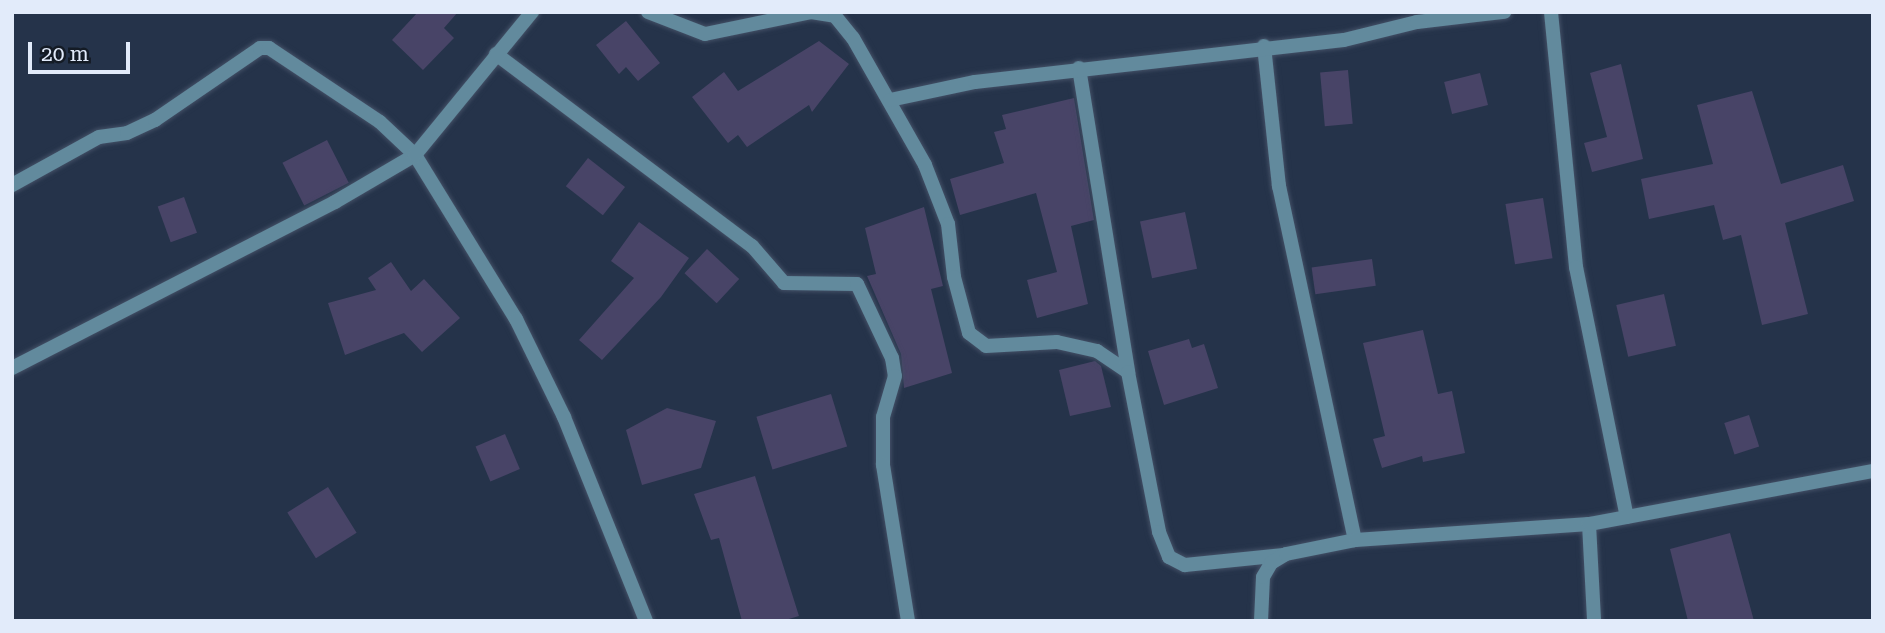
<!DOCTYPE html>
<html>
<head>
<meta charset="utf-8">
<style>
  body { margin:0 }
  #map { position:relative; width:1885px; height:633px; overflow:hidden; background:#25334a; font-family:"Roboto Serif",serif }
  div>[style] { position:absolute }
  .building>* { inset:0; background:#484467; transform-origin:0 0 }
  .roads { filter:drop-shadow(0 0 2px #435066) drop-shadow(0 0 2px #435066) }
  .street>* { height:14px; margin:-7px; padding:0 7px; transform-origin:7px; border-radius:7px; background:#628a9d }
  span { translate:-50% -50%; white-space:nowrap; text-align:center; line-height:1.15; -webkit-text-stroke:6px #141b25; paint-order:stroke }
  .frame { position:absolute; inset:0; border:14px solid #e2ebfa; pointer-events:none }
  .scale { position:absolute; left:28px; top:42px; width:102px; height:32px; box-sizing:border-box; border:4px solid #e2ebfa; border-top:0; padding-left:9px; font-size:21px; line-height:24px; white-space:nowrap; color:#e2ebfa; -webkit-text-stroke:5px #141b25; paint-order:stroke }
</style>
</head>
<body>
<div id="map">
  <div class="building">
    <i style="clip-path:polygon(418px 12px,458px 12px,444px 28px,454px 38px,423px 70px,392px 40px)"></i>
    <i style="clip-path:polygon(626px 21px,660px 63px,638px 81px,626px 67px,619px 74px,596px 45px)"></i>
    <i style="clip-path:polygon(819px 41px,849px 64px,812px 112px,809px 105px,747px 147px,738px 135px,728px 143px,692px 97px,724px 72px,738px 91px)"></i>
    <i style="clip-path:polygon(1621px 64px,1643px 159px,1592px 172px,1584px 143px,1607px 137px,1590px 73px)"></i>
    <i style="left:1348px;top:70px;width:54px;height:28px;rotate:85deg"></i>
    <i style="left:1480px;top:73px;width:33px;height:37px;rotate:76deg"></i>
    <i style="clip-path:polygon(1752px 91px,1781px 184px,1843px 165px,1854px 201px,1785px 223px,1808px 314px,1762px 325px,1741px 235px,1723px 240px,1714px 205px,1649px 219px,1641px 179px,1713px 164px,1697px 105px)"></i>
    <i style="clip-path:polygon(1074px 98px,1094px 220px,1071px 226px,1088px 304px,1037px 318px,1027px 280px,1057px 272px,1036px 193px,960px 215px,950px 179px,1004px 163px,994px 132px,1006px 129px,1002px 115px)"></i>
    <i style="left:327px;top:140px;width:48px;height:50px;rotate:63deg"></i>
    <i style="left:588px;top:158px;width:47px;height:36px;rotate:38deg"></i>
    <i style="left:184px;top:197px;width:38px;height:28px;rotate:70deg"></i>
    <i style="left:1543px;top:198px;width:61px;height:38px;rotate:81deg"></i>
    <i style="clip-path:polygon(924px 207px,943px 286px,931px 289px,952px 373px,904px 388px,901px 354px,867px 276px,876px 274px,865px 228px)"></i>
    <i style="left:1185px;top:212px;width:58px;height:46px;rotate:78deg"></i>
    <i style="clip-path:polygon(639px 222px,689px 258px,661px 297px,602px 360px,579px 340px,634px 278px,611px 261px)"></i>
    <i style="left:707px;top:249px;width:44px;height:33px;rotate:43deg"></i>
    <i style="left:1372px;top:259px;width:27px;height:61px;rotate:82deg"></i>
    <i style="clip-path:polygon(391px 262px,411px 291px,424px 279px,460px 318px,422px 352px,404px 333px,345px 355px,328px 303px,376px 290px,368px 278px)"></i>
    <i style="left:1664px;top:294px;width:53px;height:49px;rotate:77deg"></i>
    <i style="clip-path:polygon(1423px 330px,1438px 394px,1452px 391px,1465px 453px,1423px 462px,1422px 456px,1382px 468px,1373px 439px,1385px 436px,1363px 343px)"></i>
    <i style="clip-path:polygon(1189px 339px,1192px 348px,1204px 344px,1218px 388px,1164px 405px,1148px 351px)"></i>
    <i style="clip-path:polygon(1095px 361px,1101px 366px,1111px 407px,1070px 416px,1059px 370px)"></i>
    <i style="left:831px;top:394px;width:55px;height:78px;rotate:73deg"></i>
    <i style="clip-path:polygon(667px 408px,716px 421px,701px 468px,642px 485px,626px 430px)"></i>
    <i style="left:1749px;top:415px;width:33px;height:26px;rotate:72deg"></i>
    <i style="left:505px;top:434px;width:38px;height:32px;rotate:67deg"></i>
    <i style="clip-path:polygon(755px 476px,799px 616px,782px 621px,742px 621px,719px 538px,711px 540px,694px 494px)"></i>
    <i style="left:328px;top:487px;width:54px;height:48px;rotate:58deg"></i>
    <i style="clip-path:polygon(1730px 533px,1754px 621px,1688px 621px,1670px 549px)"></i>
  </div>
  <div class="roads">
    <div class="street">
      <i style="left:648px;top:12px;width:61px;rotate:21.1deg"></i>
      <i style="left:705px;top:34px;width:108px;rotate:-11.7deg"></i>
      <i style="left:811px;top:12px;width:24px;rotate:9deg"></i>
      <i style="left:835px;top:16px;width:28px;rotate:51deg"></i>
      <i style="left:853px;top:38px;width:146px;rotate:60.4deg"></i>
      <i style="left:925px;top:165px;width:63px;rotate:68.7deg"></i>
      <i style="left:948px;top:224px;width:53px;rotate:83.5deg"></i>
      <i style="left:954px;top:277px;width:58px;rotate:75deg"></i>
      <i style="left:969px;top:333px;width:21px;rotate:37deg"></i>
      <i style="left:986px;top:346px;width:71px;rotate:-3.2deg"></i>
      <i style="left:1057px;top:342px;width:41px;rotate:12.7deg"></i>
      <i style="left:1097px;top:351px;width:37px;rotate:34deg"></i>
      <i style="left:1551px;top:12px;width:256px;rotate:84.4deg"></i>
      <i style="left:1576px;top:267px;width:255px;rotate:78.5deg"></i>
      <i style="left:1264px;top:46px;width:141px;rotate:83.9deg"></i>
      <i style="left:1279px;top:186px;width:362px;rotate:77.9deg"></i>
      <i style="left:496px;top:54px;width:320px;rotate:36.9deg"></i>
      <i style="left:752px;top:246px;width:49px;rotate:49.1deg"></i>
      <i style="left:784px;top:283px;width:73px;rotate:0.8deg"></i>
      <i style="left:857px;top:284px;width:82px;rotate:64.7deg"></i>
      <i style="left:892px;top:358px;width:18px;rotate:81deg"></i>
      <i style="left:895px;top:376px;width:43px;rotate:106.3deg"></i>
      <i style="left:883px;top:417px;width:48px;rotate:90deg"></i>
      <i style="left:883px;top:465px;width:158px;rotate:80.9deg"></i>
      <i style="left:1079px;top:68px;width:308px;rotate:80.8deg"></i>
      <i style="left:1128px;top:372px;width:163px;rotate:79deg"></i>
      <i style="left:1159px;top:532px;width:27px;rotate:68deg"></i>
      <i style="left:1169px;top:557px;width:18px;rotate:27deg"></i>
      <i style="left:1185px;top:565px;width:99px;rotate:-5.8deg"></i>
      <i style="left:890px;top:100px;width:87px;rotate:-12deg"></i>
      <i style="left:975px;top:82px;width:371px;rotate:-6.5deg"></i>
      <i style="left:1344px;top:40px;width:75px;rotate:-13.9deg"></i>
      <i style="left:1417px;top:22px;width:88px;rotate:-6.6deg"></i>
      <i style="left:12px;top:185px;width:99px;rotate:-28.9deg"></i>
      <i style="left:99px;top:137px;width:28px;rotate:-8deg"></i>
      <i style="left:127px;top:133px;width:31px;rotate:-25deg"></i>
      <i style="left:155px;top:120px;width:127px;rotate:-34.4deg"></i>
      <i style="left:260px;top:48px;width:9px"></i>
      <i style="left:269px;top:48px;width:133px;rotate:33.7deg"></i>
      <i style="left:380px;top:122px;width:48px;rotate:43.3deg"></i>
      <i style="left:415px;top:155px;width:193px;rotate:58.4deg"></i>
      <i style="left:516px;top:319px;width:109px;rotate:63.9deg"></i>
      <i style="left:564px;top:417px;width:220px;rotate:68.1deg"></i>
      <i style="left:12px;top:368px;width:363px;rotate:-27.2deg"></i>
      <i style="left:335px;top:202px;width:93px;rotate:-30.4deg"></i>
      <i style="left:415px;top:155px;width:185px;rotate:-50.7deg"></i>
      <i style="left:1589px;top:524px;width:97px;rotate:87deg"></i>
      <i style="left:1261px;top:621px;width:44px;rotate:-87.4deg"></i>
      <i style="left:1263px;top:577px;width:16px;rotate:-60deg"></i>
      <i style="left:1271px;top:563px;width:17px;rotate:-31deg"></i>
      <i style="left:1286px;top:554px;width:70px;rotate:-11.5deg"></i>
      <i style="left:1355px;top:540px;width:235px;rotate:-3.9deg"></i>
      <i style="left:1589px;top:524px;width:289px;rotate:-10.6deg"></i>
    </div>
  </div>
  <div class="frame"></div>
  <div class="scale">20 m</div>
</div>
</body>
</html>
